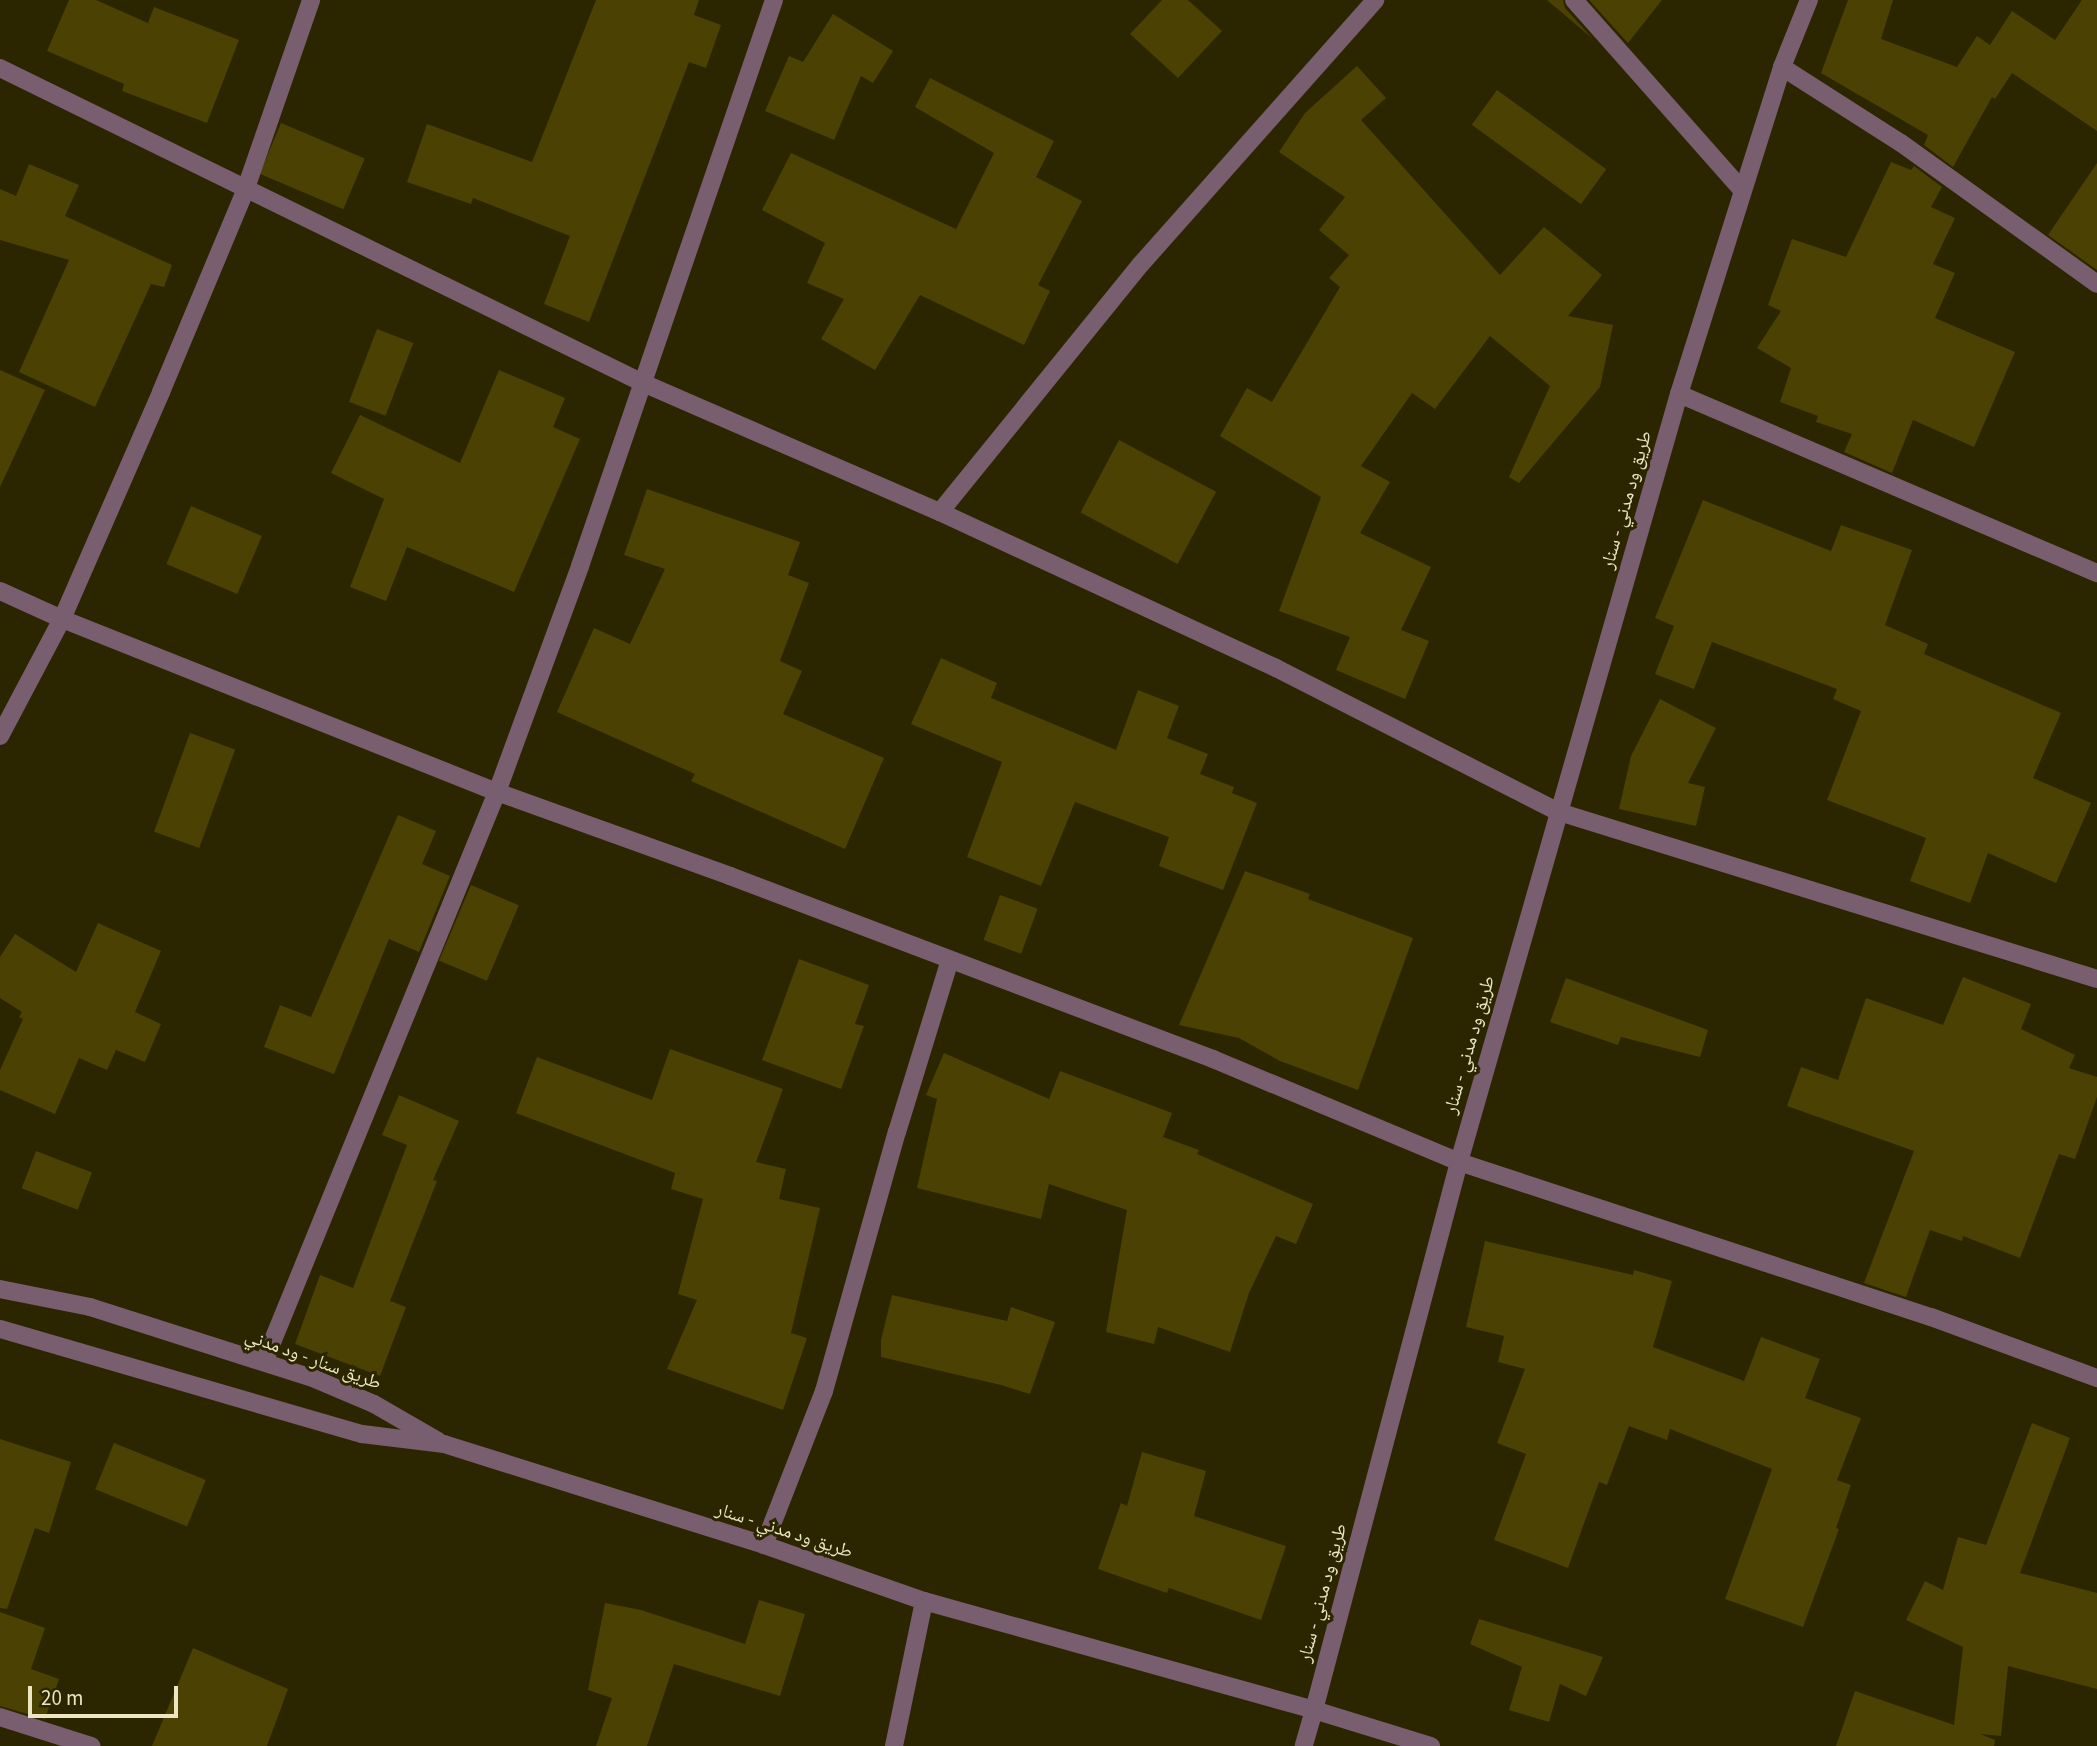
<!DOCTYPE html>
<html>
<head>
<meta charset="utf-8">
<style>
  body { margin:0 }
  #map { position:relative; width:2097px; height:1746px; overflow:hidden; background:#2c2600; font-family:"Source Sans 3","Noto Naskh Arabic",sans-serif }
  div>[style] { position:absolute }
  .building>* { inset:0; background:#4b4103; transform-origin:0 0 }
  .minor>* { height:18px; margin:-9px; padding:0 9px; transform-origin:9px; border-radius:9px; background:#795e6f }
  .tertiary>* { height:18px; margin:-9px; padding:0 9px; transform-origin:9px; border-radius:9px; background:#795e6f }
  span { translate:-50% -50%; white-space:nowrap; text-align:center; line-height:1.15; -webkit-text-stroke:6px #2c2600; paint-order:stroke }
  .street-label { font-size:19px; color:#ece6c2 }
  .scale { position:absolute; left:28px; top:1686px; width:150px; height:32px; box-sizing:border-box; border:4px solid #ece6c2; border-top:0; padding-left:9px; font-size:21px; line-height:24px; white-space:nowrap; color:#ece6c2; -webkit-text-stroke:5px #2c2600; paint-order:stroke }
</style>
</head>
<body>
<div id="map">
  <div class="building">
    <i style="clip-path:polygon(69px 0,96px 0,148px 23px,154px 7px,239px 40px,207px 123px,122px 91px,124px 84px,47px 51px)"></i>
    <i style="clip-path:polygon(596px 0,699px 0,694px 15px,721px 25px,706px 68px,689px 62px,589px 322px,544px 304px,570px 236px,473px 198px,471px 204px,407px 182px,427px 124px,532px 162px)"></i>
    <i style="clip-path:polygon(1162px 0,1188px 0,1222px 31px,1178px 78px,1130px 34px)"></i>
    <i style="clip-path:polygon(1547px 0,1563px 0,1565px 8px,1593px 39px)"></i>
    <i style="clip-path:polygon(1589px 0,1662px 0,1628px 43px)"></i>
    <i style="clip-path:polygon(1848px 0,1893px 0,1881px 39px,1957px 67px,1977px 36px,1990px 45px,2012px 11px,2055px 40px,2082px 0,2097px 0,2097px 131px,2012px 73px,1995px 99px,1992px 97px,1953px 167px,1924px 145px,1928px 135px,1821px 73px)"></i>
    <i style="clip-path:polygon(833px 14px,893px 51px,873px 83px,861px 76px,834px 140px,765px 111px,789px 56px,803px 62px)"></i>
    <i style="clip-path:polygon(1357px 66px,1386px 98px,1361px 120px,1500px 275px,1544px 227px,1602px 275px,1568px 316px,1613px 325px,1600px 387px,1519px 483px,1509px 477px,1550px 386px,1490px 336px,1435px 409px,1412px 393px,1361px 466px,1390px 482px,1360px 533px,1431px 567px,1401px 630px,1429px 641px,1405px 699px,1336px 670px,1350px 637px,1279px 611px,1321px 497px,1220px 436px,1247px 388px,1272px 402px,1340px 287px,1329px 278px,1349px 255px,1319px 230px,1345px 197px,1279px 152px,1305px 113px)"></i>
    <i style="clip-path:polygon(930px 78px,1054px 141px,1036px 177px,1082px 201px,1038px 285px,1050px 291px,1024px 345px,920px 295px,875px 370px,821px 339px,844px 299px,807px 283px,825px 243px,762px 210px,791px 153px,956px 229px,994px 153px,915px 107px)"></i>
    <i style="left:1497px;top:90px;width:135px;height:43px;rotate:36deg"></i>
    <i style="left:281px;top:123px;width:91px;height:55px;rotate:23deg"></i>
    <i style="clip-path:polygon(1891px 162px,1911px 170px,1914px 166px,1942px 187px,1931px 207px,1955px 218px,1933px 264px,1955px 273px,1935px 318px,2015px 352px,1974px 447px,1913px 420px,1892px 473px,1844px 452px,1852px 434px,1816px 422px,1818px 416px,1780px 402px,1791px 368px,1757px 348px,1781px 311px,1768px 305px,1792px 239px,1846px 257px)"></i>
    <i style="clip-path:polygon(2097px 163px,2097px 270px,2048px 235px)"></i>
    <i style="clip-path:polygon(29px 164px,79px 185px,65px 216px,172px 265px,164px 287px,151px 284px,95px 407px,19px 372px,69px 260px,0 240px,0 189px,16px 196px)"></i>
    <i style="left:377px;top:329px;width:39px;height:78px;rotate:21deg"></i>
    <i style="clip-path:polygon(0 370px,45px 390px,0 487px)"></i>
    <i style="clip-path:polygon(499px 370px,565px 398px,553px 427px,580px 439px,514px 592px,407px 547px,386px 601px,350px 587px,384px 499px,331px 473px,360px 415px,460px 463px)"></i>
    <i style="left:1119px;top:440px;width:110px;height:82px;rotate:28deg"></i>
    <i style="clip-path:polygon(647px 489px,800px 542px,788px 575px,809px 583px,780px 661px,802px 671px,783px 714px,884px 758px,845px 849px,691px 781px,695px 774px,557px 712px,594px 628px,630px 644px,665px 569px,624px 555px)"></i>
    <i style="clip-path:polygon(1703px 500px,1831px 551px,1841px 525px,1912px 550px,1885px 625px,1928px 644px,1924px 654px,2061px 713px,2033px 778px,2091px 803px,2056px 883px,1988px 853px,1970px 903px,1910px 881px,1926px 838px,1827px 800px,1861px 711px,1833px 699px,1837px 689px,1712px 642px,1694px 689px,1655px 674px,1674px 626px,1655px 618px)"></i>
    <i style="left:191px;top:506px;width:77px;height:63px;rotate:23deg"></i>
    <i style="clip-path:polygon(941px 658px,997px 683px,991px 698px,1116px 750px,1138px 690px,1179px 706px,1167px 738px,1208px 754px,1200px 774px,1234px 787px,1232px 793px,1257px 803px,1223px 890px,1159px 866px,1169px 837px,1075px 802px,1041px 886px,967px 857px,1002px 762px,911px 724px)"></i>
    <i style="clip-path:polygon(1660px 699px,1716px 728px,1688px 783px,1705px 787px,1696px 826px,1619px 809px,1631px 756px)"></i>
    <i style="left:190px;top:733px;width:48px;height:105px;rotate:20deg"></i>
    <i style="clip-path:polygon(398px 815px,436px 831px,422px 864px,450px 876px,419px 952px,389px 939px,334px 1074px,264px 1047px,280px 1005px,311px 1017px)"></i>
    <i style="clip-path:polygon(1245px 871px,1310px 894px,1308px 899px,1413px 938px,1358px 1090px,1280px 1061px,1239px 1038px,1179px 1025px)"></i>
    <i style="left:471px;top:885px;width:52px;height:82px;rotate:23deg"></i>
    <i style="left:1000px;top:895px;width:40px;height:48px;rotate:20deg"></i>
    <i style="clip-path:polygon(98px 923px,161px 951px,135px 1012px,161px 1024px,145px 1062px,116px 1050px,107px 1070px,79px 1058px,55px 1114px,0 1090px,0 1070px,23px 1019px,19px 1017px,22px 1012px,0 998px,0 957px,15px 934px,76px 972px)"></i>
    <i style="clip-path:polygon(799px 959px,869px 985px,855px 1024px,864px 1026px,841px 1089px,762px 1060px)"></i>
    <i style="clip-path:polygon(1963px 977px,2031px 1004px,2021px 1029px,2075px 1055px,2069px 1068px,2097px 1077px,2097px 1097px,2075px 1159px,2059px 1154px,2020px 1258px,1963px 1236px,1962px 1241px,1930px 1230px,1906px 1297px,1864px 1283px,1914px 1151px,1787px 1106px,1801px 1067px,1838px 1080px,1866px 998px,1943px 1025px)"></i>
    <i style="clip-path:polygon(1566px 978px,1708px 1030px,1700px 1057px,1621px 1037px,1618px 1045px,1550px 1022px)"></i>
    <i style="clip-path:polygon(670px 1049px,783px 1089px,756px 1162px,786px 1169px,779px 1199px,820px 1208px,791px 1333px,807px 1338px,783px 1410px,667px 1369px,697px 1300px,678px 1294px,703px 1199px,671px 1189px,675px 1173px,516px 1113px,537px 1057px,652px 1100px)"></i>
    <i style="clip-path:polygon(944px 1053px,1049px 1099px,1060px 1071px,1172px 1113px,1163px 1137px,1199px 1150px,1197px 1154px,1313px 1204px,1296px 1244px,1276px 1236px,1249px 1293px,1230px 1352px,1158px 1327px,1154px 1344px,1106px 1332px,1127px 1210px,1049px 1184px,1041px 1219px,917px 1188px,937px 1099px,926px 1095px)"></i>
    <i style="clip-path:polygon(399px 1095px,459px 1121px,433px 1180px,437px 1181px,390px 1301px,406px 1307px,380px 1376px,295px 1344px,320px 1275px,353px 1288px,407px 1145px,382px 1135px)"></i>
    <i style="left:36px;top:1151px;width:60px;height:40px;rotate:21deg"></i>
    <i style="clip-path:polygon(1485px 1241px,1633px 1275px,1634px 1270px,1672px 1281px,1653px 1347px,1744px 1381px,1761px 1337px,1820px 1359px,1805px 1398px,1861px 1418px,1837px 1480px,1851px 1485px,1836px 1528px,1839px 1529px,1803px 1627px,1725px 1599px,1772px 1469px,1670px 1429px,1667px 1440px,1629px 1426px,1607px 1485px,1599px 1482px,1568px 1568px,1494px 1540px,1526px 1454px,1497px 1443px,1525px 1369px,1498px 1362px,1504px 1336px,1466px 1327px)"></i>
    <i style="clip-path:polygon(892px 1295px,1007px 1321px,1011px 1307px,1055px 1322px,1030px 1394px,1001px 1385px,881px 1357px,881px 1340px)"></i>
    <i style="clip-path:polygon(2032px 1423px,2070px 1438px,2020px 1573px,2097px 1593px,2097px 1689px,2008px 1666px,2001px 1736px,1980px 1734px,1995px 1740px,1994px 1746px,1836px 1746px,1855px 1691px,1954px 1725px,1963px 1647px,1906px 1620px,1925px 1581px,1943px 1590px,1958px 1537px,1986px 1545px)"></i>
    <i style="clip-path:polygon(0 1439px,71px 1462px,49px 1533px,35px 1528px,7px 1609px,0 1608px)"></i>
    <i style="left:114px;top:1443px;width:99px;height:50px;rotate:22deg"></i>
    <i style="clip-path:polygon(1142px 1452px,1206px 1471px,1194px 1516px,1286px 1546px,1261px 1620px,1169px 1588px,1167px 1593px,1098px 1569px,1121px 1503px,1127px 1506px)"></i>
    <i style="clip-path:polygon(759px 1600px,805px 1614px,780px 1696px,674px 1664px,647px 1746px,596px 1746px,612px 1698px,588px 1690px,605px 1603px,641px 1610px,745px 1644px)"></i>
    <i style="clip-path:polygon(0 1612px,45px 1628px,31px 1669px,59px 1679px,45px 1719px,0 1706px)"></i>
    <i style="clip-path:polygon(1479px 1619px,1603px 1657px,1586px 1696px,1560px 1684px,1549px 1722px,1509px 1710px,1522px 1667px,1470px 1644px)"></i>
    <i style="clip-path:polygon(193px 1648px,288px 1689px,267px 1746px,152px 1746px)"></i>
  </div>
  <div class="minor">
    <i style="left:1574px;top:0;width:254px;rotate:48.5deg"></i>
    <i style="left:1782px;top:67px;width:141px;rotate:32.6deg"></i>
    <i style="left:1901px;top:143px;width:241px;rotate:35.7deg"></i>
    <i style="left:0;top:68px;width:716px;rotate:26.1deg"></i>
    <i style="left:643px;top:383px;width:324px;rotate:23.5deg"></i>
    <i style="left:940px;top:512px;width:370px;rotate:24.9deg"></i>
    <i style="left:1276px;top:668px;width:318px;rotate:27deg"></i>
    <i style="left:1559px;top:812px;width:563px;rotate:17.24deg"></i>
    <i style="left:1679px;top:394px;width:455px;rotate:23.2deg"></i>
    <i style="left:940px;top:512px;width:319px;rotate:-51deg"></i>
    <i style="left:1141px;top:264px;width:353px;rotate:-48.4deg"></i>
    <i style="left:0;top:591px;width:68px;rotate:24.3deg"></i>
    <i style="left:62px;top:619px;width:468px;rotate:21.7deg"></i>
    <i style="left:497px;top:792px;width:248px;rotate:19.8deg"></i>
    <i style="left:730px;top:876px;width:517px;rotate:20.75deg"></i>
    <i style="left:1213px;top:1059px;width:267px;rotate:22.7deg"></i>
    <i style="left:1459px;top:1162px;width:497px;rotate:18.2deg"></i>
    <i style="left:1931px;top:1317px;width:177px;rotate:20.2deg"></i>
    <i style="left:0;top:736px;width:132px;rotate:-62.1deg"></i>
    <i style="left:62px;top:619px;width:248px;rotate:-66.4deg"></i>
    <i style="left:161px;top:392px;width:218px;rotate:-67.3deg"></i>
    <i style="left:245px;top:191px;width:202px;rotate:-70.9deg"></i>
    <i style="left:264px;top:1362px;width:616px;rotate:-67.77deg"></i>
    <i style="left:497px;top:792px;width:241px;rotate:-69.8deg"></i>
    <i style="left:580px;top:566px;width:598px;rotate:-71.08deg"></i>
    <i style="left:764px;top:1545px;width:165px;rotate:-68.7deg"></i>
    <i style="left:824px;top:1391px;width:269px;rotate:-74.3deg"></i>
    <i style="left:897px;top:1132px;width:180px;rotate:-72.9deg"></i>
    <i style="left:0;top:1717px;width:96px;rotate:17.7deg"></i>
    <i style="left:894px;top:1746px;width:148px;rotate:-78.3deg"></i>
    <i style="left:1431px;top:1746px;width:122px;rotate:-162.9deg"></i>
    <i style="left:1314px;top:1710px;width:567px;rotate:-75.18deg"></i>
    <i style="left:1459px;top:1162px;width:799px;rotate:-74.02deg"></i>
    <i style="left:1679px;top:394px;width:343px;rotate:-72.5deg"></i>
    <i style="left:1782px;top:67px;width:72px;rotate:-68.1deg"></i>
  </div>
  <div class="tertiary">
    <i style="left:0;top:1289px;width:92px;rotate:11.3deg"></i>
    <i style="left:90px;top:1307px;width:236px;rotate:17.7deg"></i>
    <i style="left:315px;top:1379px;width:64px;rotate:23deg"></i>
    <i style="left:374px;top:1404px;width:74px;rotate:30deg"></i>
    <i style="left:0;top:1329px;width:377px;rotate:16.2deg"></i>
    <i style="left:362px;top:1434px;width:83px;rotate:7deg"></i>
    <i style="left:444px;top:1444px;width:336px;rotate:17.5deg"></i>
    <i style="left:764px;top:1545px;width:170px;rotate:19.3deg"></i>
    <i style="left:924px;top:1601px;width:405px;rotate:15.6deg"></i>
    <i style="left:1314px;top:1710px;width:37px;rotate:106deg"></i>
  </div>
  <div class="street-label">
    <span style="left:1627px;top:500px;rotate:-74deg">طريق ود مدني - سنار</span>
    <span style="left:1470px;top:1045px;rotate:-74deg">طريق ود مدني - سنار</span>
    <span style="left:313px;top:1360px;rotate:20deg">طريق سنار - ود مدني</span>
    <span style="left:784px;top:1531px;rotate:18deg">طريق ود مدني - سنار</span>
    <span style="left:1323px;top:1593px;rotate:-75deg">طريق ود مدني - سنار</span>
  </div>
  <div class="scale">20 m</div>
</div>
</body>
</html>
